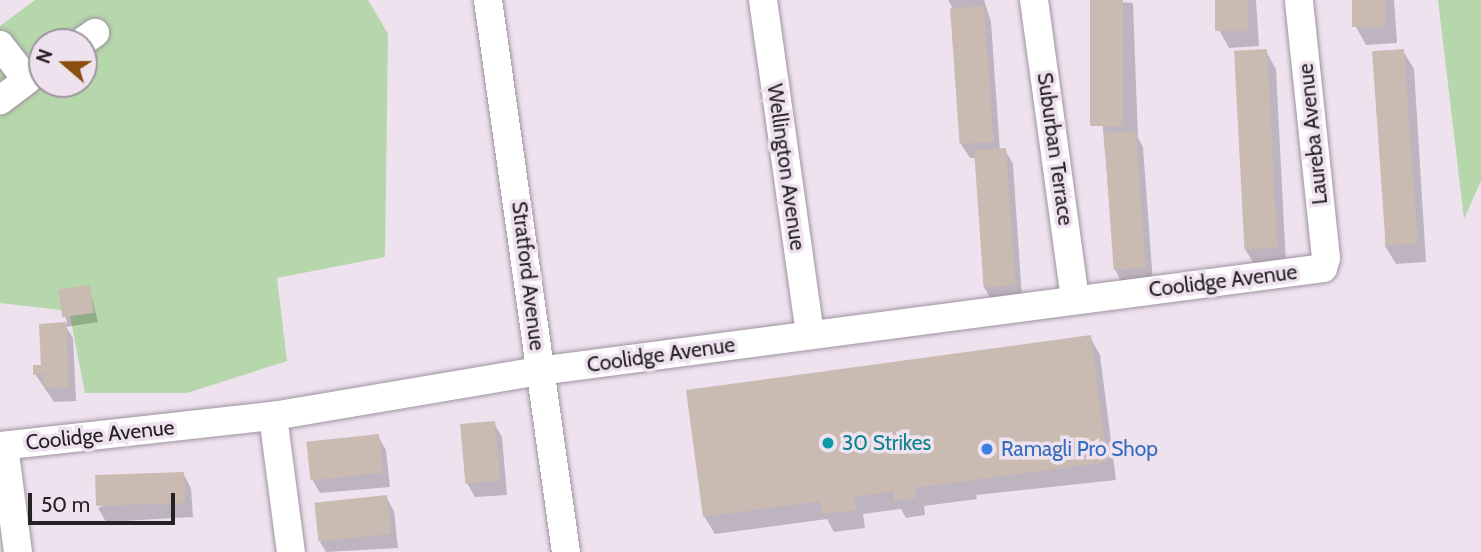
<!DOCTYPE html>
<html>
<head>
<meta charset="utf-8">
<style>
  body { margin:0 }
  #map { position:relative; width:1481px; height:552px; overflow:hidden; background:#eee2ef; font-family:Cabin,sans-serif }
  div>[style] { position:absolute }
  .green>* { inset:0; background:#b6d7ab }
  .shadow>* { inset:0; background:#0003 }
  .building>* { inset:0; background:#c9bab2; transform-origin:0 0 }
  .roads { filter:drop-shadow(0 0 2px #9e939f) drop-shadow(0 0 2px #9e939f) }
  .minor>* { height:28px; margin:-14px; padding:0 14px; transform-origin:14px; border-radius:14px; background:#fff }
  .dots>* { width:19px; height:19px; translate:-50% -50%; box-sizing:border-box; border:4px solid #eee2ef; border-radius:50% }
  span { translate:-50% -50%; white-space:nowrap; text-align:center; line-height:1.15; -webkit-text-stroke:7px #eee2ef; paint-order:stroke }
  .street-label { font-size:21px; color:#252126 }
  .culture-label { font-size:21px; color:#0d838f }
  .left { translate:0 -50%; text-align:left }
  .shop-label { font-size:21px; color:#366cbe }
  .north { position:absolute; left:28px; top:28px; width:70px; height:70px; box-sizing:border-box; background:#eee2ef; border:2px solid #9e959f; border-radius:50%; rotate:290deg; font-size:19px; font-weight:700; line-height:28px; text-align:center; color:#252126 }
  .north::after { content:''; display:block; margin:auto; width:24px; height:32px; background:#8a4e0d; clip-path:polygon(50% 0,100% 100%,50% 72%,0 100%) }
  .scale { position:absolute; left:28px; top:493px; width:147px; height:32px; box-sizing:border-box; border:4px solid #252126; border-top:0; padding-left:9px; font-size:21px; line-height:24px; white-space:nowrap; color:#252126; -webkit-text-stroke:5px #eee2ef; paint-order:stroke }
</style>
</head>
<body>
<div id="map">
  <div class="green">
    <i style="clip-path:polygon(evenodd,35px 0,368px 0,388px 34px,385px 257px,277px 278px,287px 361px,187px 393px,85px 393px,69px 311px,0 303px,0 26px,35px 0,42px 42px,84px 42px,84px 84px,42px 84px,42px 42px)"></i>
    <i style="clip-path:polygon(1438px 0,1481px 0,1481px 181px,1464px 219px)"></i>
  </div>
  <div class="shadow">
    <i style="clip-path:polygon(948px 0,984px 0,991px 22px,1000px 151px,1005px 150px,1013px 164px,1022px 299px,992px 301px,984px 287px,976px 158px,970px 158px,961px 144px,954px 10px)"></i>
    <i style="clip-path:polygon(1092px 0,1133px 3px,1138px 138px,1143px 147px,1153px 282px,1123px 284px,1115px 270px)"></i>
    <i style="clip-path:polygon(1217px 0,1256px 0,1259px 46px,1229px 48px,1219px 30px)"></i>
    <i style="clip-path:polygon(1354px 0,1394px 0,1397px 43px,1366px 45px,1356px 27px)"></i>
    <i style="clip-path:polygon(1266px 51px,1276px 69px,1286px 265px,1256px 267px,1245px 249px)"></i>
    <i style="clip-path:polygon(1403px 51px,1414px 69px,1426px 262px,1396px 264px,1385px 246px)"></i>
    <i style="clip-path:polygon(89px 287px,98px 322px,66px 327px,73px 338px,76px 401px,54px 402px,35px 374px,43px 367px,41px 325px,67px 324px,60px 291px)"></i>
    <i style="clip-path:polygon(1090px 337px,1100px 355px,1116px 480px,976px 495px,977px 499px,924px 506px,925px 515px,906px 518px,901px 509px,863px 514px,865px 528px,834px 532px,827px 519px,715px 534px,704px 516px)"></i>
    <i style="clip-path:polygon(494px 423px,502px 437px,507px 495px,475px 497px,467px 483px)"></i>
    <i style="clip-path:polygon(378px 436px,386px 450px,390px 487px,320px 493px,312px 479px)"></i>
    <i style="clip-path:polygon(183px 473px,191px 488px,193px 517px,106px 522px,98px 508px)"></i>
    <i style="clip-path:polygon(386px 497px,394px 511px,398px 548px,326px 552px,320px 542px)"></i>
  </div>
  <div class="building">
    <i style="left:1090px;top:0;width:33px;height:126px"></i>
    <i style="left:1215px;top:0;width:33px;height:31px"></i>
    <i style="left:1352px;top:0;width:34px;height:27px"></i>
    <i style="left:984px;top:6px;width:136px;height:34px;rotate:86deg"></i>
    <i style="left:1267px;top:49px;width:199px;height:33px;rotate:87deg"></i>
    <i style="left:1404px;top:49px;width:195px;height:32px;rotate:86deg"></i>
    <i style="left:1136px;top:131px;width:137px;height:32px;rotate:86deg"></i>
    <i style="left:1006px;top:148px;width:137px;height:32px;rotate:86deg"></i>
    <i style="left:90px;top:285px;width:28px;height:32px;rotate:82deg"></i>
    <i style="clip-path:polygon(66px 322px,69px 387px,44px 388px,44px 374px,33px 375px,33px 365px,41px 365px,39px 324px)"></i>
    <i style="clip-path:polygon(1091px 335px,1107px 462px,915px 488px,916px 498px,894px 501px,893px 491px,854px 497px,856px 510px,822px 514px,820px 501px,703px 517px,686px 390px)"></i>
    <i style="left:495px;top:421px;width:60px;height:35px;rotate:85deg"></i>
    <i style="left:379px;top:434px;width:39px;height:73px;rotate:84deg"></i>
    <i style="left:184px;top:472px;width:31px;height:89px;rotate:88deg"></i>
    <i style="left:387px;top:495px;width:39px;height:73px;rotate:84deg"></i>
  </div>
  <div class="roads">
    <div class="minor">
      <i style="left:488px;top:0;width:557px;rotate:81.96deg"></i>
      <i style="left:763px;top:0;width:337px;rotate:82deg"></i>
      <i style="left:1034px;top:0;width:302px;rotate:82.2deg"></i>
      <i style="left:82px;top:42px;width:16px;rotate:-35deg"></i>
      <i style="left:0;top:45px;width:44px;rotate:52.4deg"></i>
      <i style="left:27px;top:80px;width:34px;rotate:143deg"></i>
      <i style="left:273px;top:416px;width:137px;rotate:82.5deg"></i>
      <i style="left:0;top:446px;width:275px;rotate:-6.3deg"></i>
      <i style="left:273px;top:416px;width:270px;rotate:-9.6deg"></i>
      <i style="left:539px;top:371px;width:791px;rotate:-7.48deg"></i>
      <i style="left:1323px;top:268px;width:10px;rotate:-73deg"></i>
      <i style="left:1326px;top:258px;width:259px;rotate:-96deg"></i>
      <i style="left:4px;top:446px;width:107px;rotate:82.5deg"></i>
    </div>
  </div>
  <div class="dots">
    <i style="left:828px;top:443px;background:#0f9aa8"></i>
    <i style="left:987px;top:449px;background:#3f7fe0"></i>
  </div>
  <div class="street-label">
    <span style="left:1313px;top:134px;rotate:-96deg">Laureba Avenue</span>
    <span style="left:1055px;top:149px;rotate:82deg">Suburban Terrace</span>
    <span style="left:786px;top:167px;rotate:82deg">Wellington Avenue</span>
    <span style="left:528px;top:276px;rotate:83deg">Stratford Avenue</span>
    <span style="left:1223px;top:281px;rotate:-7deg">Coolidge Avenue</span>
    <span style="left:661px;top:355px;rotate:-8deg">Coolidge Avenue</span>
    <span style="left:100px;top:435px;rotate:-6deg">Coolidge Avenue</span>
  </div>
  <div class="culture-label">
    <span class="left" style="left:842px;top:443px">30 Strikes</span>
  </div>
  <div class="shop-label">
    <span class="left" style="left:1001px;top:449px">Ramagli Pro Shop</span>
  </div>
  <div class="north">N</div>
  <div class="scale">50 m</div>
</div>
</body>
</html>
